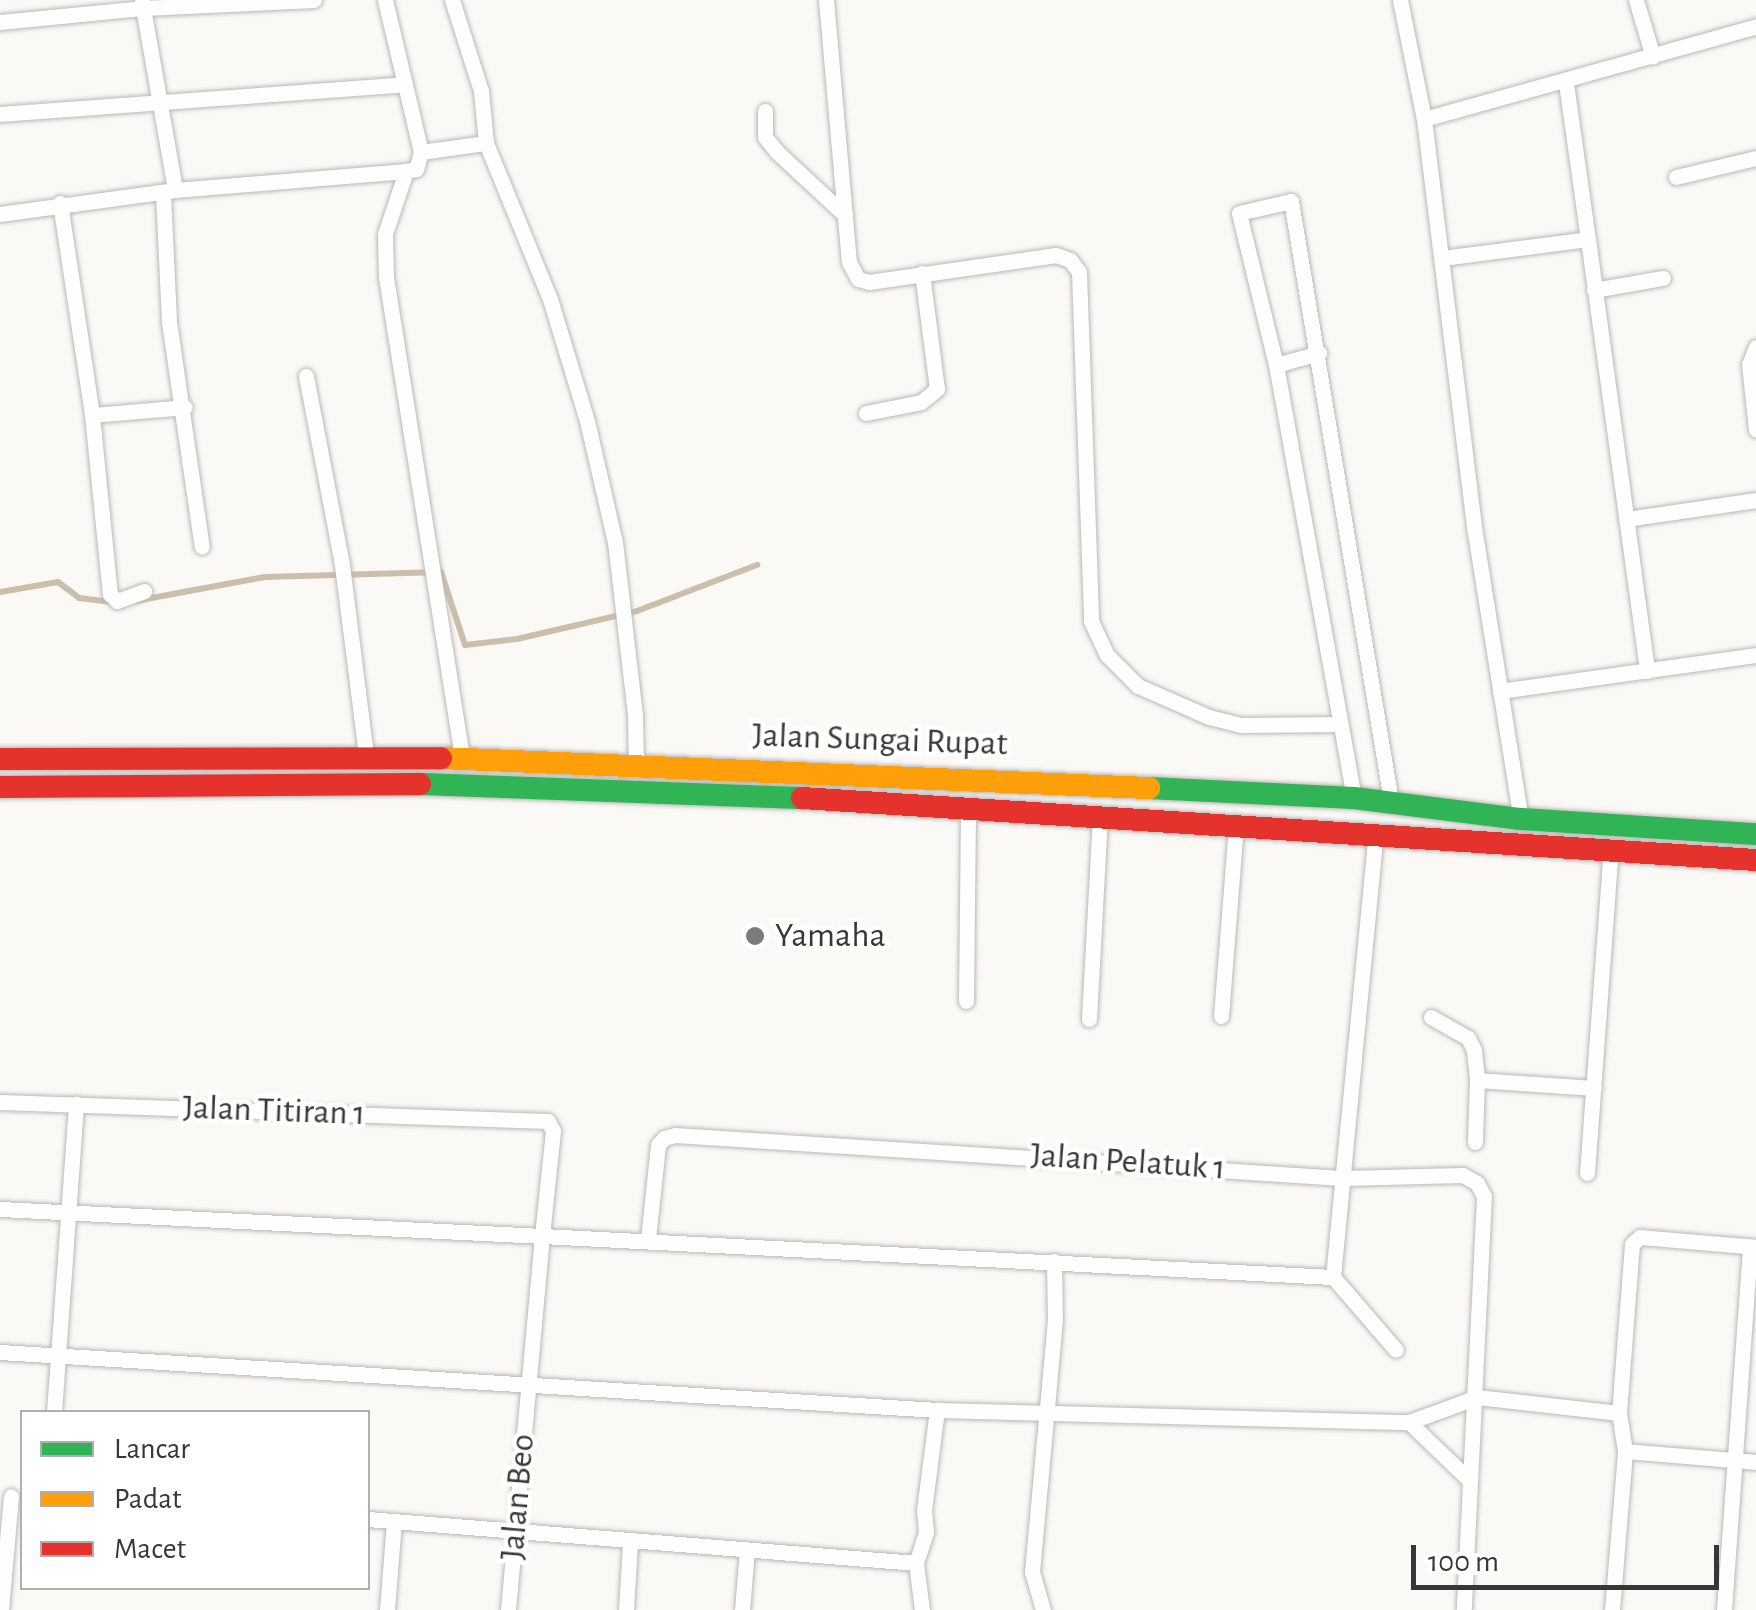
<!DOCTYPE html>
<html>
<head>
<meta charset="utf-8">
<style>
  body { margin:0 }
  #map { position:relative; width:1756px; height:1610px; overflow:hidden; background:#fbf9f6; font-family:"Alegreya Sans",sans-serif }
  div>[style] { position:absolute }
  .stream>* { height:6px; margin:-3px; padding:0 3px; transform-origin:3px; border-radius:3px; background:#cbbfac }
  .roads { filter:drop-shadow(0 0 2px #bab8b6) drop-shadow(0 0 2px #bab8b6) }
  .street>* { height:15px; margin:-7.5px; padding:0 7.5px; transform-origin:7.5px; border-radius:7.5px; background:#fefefe }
  .fast>* { height:22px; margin:-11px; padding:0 11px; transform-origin:11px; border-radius:11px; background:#30b455 }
  .slow>* { height:22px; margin:-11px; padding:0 11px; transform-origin:11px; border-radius:11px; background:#ff9f0a }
  .jam>* { height:22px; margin:-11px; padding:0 11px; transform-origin:11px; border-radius:11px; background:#e5322d }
  .dots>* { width:28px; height:28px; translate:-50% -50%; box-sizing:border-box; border:5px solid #fff; border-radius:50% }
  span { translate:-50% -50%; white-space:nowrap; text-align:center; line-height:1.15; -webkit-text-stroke:9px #fff; paint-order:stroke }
  .street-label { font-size:35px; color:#393735 }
  .poi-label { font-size:35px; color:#393735 }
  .left { translate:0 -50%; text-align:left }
  .legend { position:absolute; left:20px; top:1410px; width:350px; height:180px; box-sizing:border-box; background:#fff; border:2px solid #b0afae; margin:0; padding:12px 18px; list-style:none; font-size:30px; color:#393735 }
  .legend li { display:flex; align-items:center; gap:20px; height:50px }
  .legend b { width:50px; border:2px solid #b0afae }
  .scale { position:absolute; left:1411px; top:1545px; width:308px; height:45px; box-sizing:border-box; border:5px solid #393735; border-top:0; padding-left:12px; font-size:30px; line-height:35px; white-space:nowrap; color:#393735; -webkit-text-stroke:8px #fff; paint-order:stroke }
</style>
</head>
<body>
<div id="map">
  <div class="stream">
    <i style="left:0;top:592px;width:59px;rotate:-9.8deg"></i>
    <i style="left:58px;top:582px;width:26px;rotate:37deg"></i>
    <i style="left:79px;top:598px;width:33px;rotate:7deg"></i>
    <i style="left:135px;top:601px;width:132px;rotate:-10.5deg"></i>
    <i style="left:265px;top:577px;width:176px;rotate:-1.6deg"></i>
    <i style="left:441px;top:572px;width:77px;rotate:71.8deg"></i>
    <i style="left:465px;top:645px;width:52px;rotate:-6.6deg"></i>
    <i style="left:517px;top:639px;width:123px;rotate:-13.1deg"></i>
    <i style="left:637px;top:611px;width:129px;rotate:-21deg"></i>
  </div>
  <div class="roads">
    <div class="street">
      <i style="left:385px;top:0;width:156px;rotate:76.7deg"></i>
      <i style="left:421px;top:152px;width:18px;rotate:106deg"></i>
      <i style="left:416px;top:169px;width:10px;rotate:169deg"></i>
      <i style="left:406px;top:171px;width:66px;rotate:108.4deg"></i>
      <i style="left:385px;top:234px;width:43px;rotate:88.7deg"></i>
      <i style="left:386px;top:277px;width:487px;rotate:81deg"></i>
      <i style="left:452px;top:0;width:96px;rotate:72.3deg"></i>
      <i style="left:481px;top:91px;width:52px;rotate:84.5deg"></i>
      <i style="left:486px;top:143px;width:169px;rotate:67.7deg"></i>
      <i style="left:550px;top:299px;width:127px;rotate:73.1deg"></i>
      <i style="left:587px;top:421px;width:124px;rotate:77deg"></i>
      <i style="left:615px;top:542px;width:174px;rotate:83.4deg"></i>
      <i style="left:635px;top:715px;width:51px;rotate:88.9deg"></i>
      <i style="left:826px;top:0;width:263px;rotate:85deg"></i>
      <i style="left:849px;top:262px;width:19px;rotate:62deg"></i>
      <i style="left:858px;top:279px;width:11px;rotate:15deg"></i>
      <i style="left:869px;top:282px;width:189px;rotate:-8.2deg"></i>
      <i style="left:1056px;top:255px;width:15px;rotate:20deg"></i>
      <i style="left:1070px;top:260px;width:15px;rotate:53deg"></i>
      <i style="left:1079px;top:272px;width:349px;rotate:88deg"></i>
      <i style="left:1091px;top:621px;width:38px;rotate:65deg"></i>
      <i style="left:1107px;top:655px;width:44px;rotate:45deg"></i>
      <i style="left:1138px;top:686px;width:77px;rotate:23.6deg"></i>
      <i style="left:1209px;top:717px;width:32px;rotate:14deg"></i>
      <i style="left:1240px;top:725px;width:100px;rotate:-0.6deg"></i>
      <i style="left:1400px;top:0;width:121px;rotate:78.6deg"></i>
      <i style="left:1424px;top:119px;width:417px;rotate:83deg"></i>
      <i style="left:1475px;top:533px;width:290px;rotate:80.9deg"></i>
      <i style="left:1636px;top:0;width:59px;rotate:73.4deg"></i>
      <i style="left:142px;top:2px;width:191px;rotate:80deg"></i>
      <i style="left:0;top:22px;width:145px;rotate:-5.6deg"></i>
      <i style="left:144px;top:8px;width:170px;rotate:-2.7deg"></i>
      <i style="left:1566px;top:83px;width:158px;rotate:82deg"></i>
      <i style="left:765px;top:111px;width:26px;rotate:90deg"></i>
      <i style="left:765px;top:137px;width:19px;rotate:51deg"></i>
      <i style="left:777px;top:152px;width:93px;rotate:42.8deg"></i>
      <i style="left:0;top:114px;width:406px;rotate:-4.2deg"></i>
      <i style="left:1424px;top:119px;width:345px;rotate:-15.6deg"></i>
      <i style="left:421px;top:152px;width:66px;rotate:-7.9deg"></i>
      <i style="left:1676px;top:177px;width:82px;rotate:-13.4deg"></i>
      <i style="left:163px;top:194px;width:128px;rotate:87.3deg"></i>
      <i style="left:169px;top:322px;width:227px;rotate:81.7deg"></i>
      <i style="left:60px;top:203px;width:214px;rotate:81.4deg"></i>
      <i style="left:92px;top:415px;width:180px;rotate:84.3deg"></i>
      <i style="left:110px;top:594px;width:10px;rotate:45deg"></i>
      <i style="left:117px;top:601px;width:29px;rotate:-20deg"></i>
      <i style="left:0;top:214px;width:177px;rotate:-7.8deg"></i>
      <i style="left:175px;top:190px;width:232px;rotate:-4.7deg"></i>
      <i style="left:1442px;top:258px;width:147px;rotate:-7.4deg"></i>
      <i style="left:1588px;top:239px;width:436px;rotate:82.2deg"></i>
      <i style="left:1594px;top:290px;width:70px;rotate:-9.9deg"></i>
      <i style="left:1756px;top:347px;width:18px;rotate:112deg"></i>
      <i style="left:1749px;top:364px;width:66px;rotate:83.9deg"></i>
      <i style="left:1276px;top:365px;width:45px;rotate:-15.6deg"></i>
      <i style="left:306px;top:376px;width:192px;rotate:79.2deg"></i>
      <i style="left:342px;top:565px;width:192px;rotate:82.8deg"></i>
      <i style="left:866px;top:413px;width:56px;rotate:-11.3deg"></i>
      <i style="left:921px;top:402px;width:21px;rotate:-39deg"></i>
      <i style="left:937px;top:389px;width:117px;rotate:-97.4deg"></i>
      <i style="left:92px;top:415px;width:93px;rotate:-4.9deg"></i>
      <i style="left:1626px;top:519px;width:131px;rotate:-8.3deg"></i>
      <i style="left:1500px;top:691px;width:259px;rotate:-8deg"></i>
      <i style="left:1354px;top:798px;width:440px;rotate:-100.2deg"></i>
      <i style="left:1276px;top:365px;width:156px;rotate:-103.7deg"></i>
      <i style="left:1239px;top:213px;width:53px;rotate:-13deg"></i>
      <i style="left:1291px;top:201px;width:608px;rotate:80.54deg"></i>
      <i style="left:966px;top:1001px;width:191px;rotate:-89.4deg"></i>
      <i style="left:1221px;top:1016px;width:191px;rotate:-85.5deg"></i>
      <i style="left:1431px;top:1017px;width:43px;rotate:29.6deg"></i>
      <i style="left:1468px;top:1038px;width:13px;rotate:63deg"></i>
      <i style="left:1474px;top:1050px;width:30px;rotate:84deg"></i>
      <i style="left:1089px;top:1019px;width:202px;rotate:-86.9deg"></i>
      <i style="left:0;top:1102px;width:548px;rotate:1.99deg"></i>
      <i style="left:548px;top:1121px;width:11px;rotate:63deg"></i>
      <i style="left:553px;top:1131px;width:106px;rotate:96deg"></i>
      <i style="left:542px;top:1236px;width:792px;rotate:2.97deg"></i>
      <i style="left:1333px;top:1277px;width:96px;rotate:49.2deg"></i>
      <i style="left:1475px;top:1142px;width:62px;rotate:-88.2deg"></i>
      <i style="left:1477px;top:1080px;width:117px;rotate:3.9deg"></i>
      <i style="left:1587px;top:1173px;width:325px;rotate:-85.8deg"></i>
      <i style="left:0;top:1209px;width:543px;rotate:2.85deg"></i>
      <i style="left:542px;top:1236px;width:376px;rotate:95.2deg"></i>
      <i style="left:648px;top:1239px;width:95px;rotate:-83.9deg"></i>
      <i style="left:658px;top:1145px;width:9px;rotate:-49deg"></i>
      <i style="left:664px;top:1138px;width:11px;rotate:-15deg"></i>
      <i style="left:675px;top:1135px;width:668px;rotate:3.69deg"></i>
      <i style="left:1342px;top:1178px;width:121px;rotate:-1.4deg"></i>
      <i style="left:1463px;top:1175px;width:16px;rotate:30deg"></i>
      <i style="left:1477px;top:1183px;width:15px;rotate:62deg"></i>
      <i style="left:1484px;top:1196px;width:414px;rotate:92.8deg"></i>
      <i style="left:1333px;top:1277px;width:445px;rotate:-84.5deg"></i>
      <i style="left:0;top:1352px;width:939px;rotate:3.54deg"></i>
      <i style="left:937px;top:1410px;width:472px;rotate:1.5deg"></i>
      <i style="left:1409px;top:1422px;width:72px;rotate:-20.2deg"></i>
      <i style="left:1477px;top:1397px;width:143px;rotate:6.4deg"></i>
      <i style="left:54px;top:1412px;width:309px;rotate:-85.9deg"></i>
      <i style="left:1409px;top:1422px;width:82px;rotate:44deg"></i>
      <i style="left:1625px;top:1451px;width:131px;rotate:4.8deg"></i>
      <i style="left:368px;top:1519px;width:550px;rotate:4.59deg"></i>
      <i style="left:1px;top:1610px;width:114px;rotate:-85deg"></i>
      <i style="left:387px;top:1610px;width:89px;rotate:-85.5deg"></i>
      <i style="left:626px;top:1610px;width:68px;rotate:-86.6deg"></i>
      <i style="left:742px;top:1610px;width:59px;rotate:-85.2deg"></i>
      <i style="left:922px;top:1610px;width:47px;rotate:-97.3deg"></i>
      <i style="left:916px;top:1563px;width:33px;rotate:-72deg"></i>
      <i style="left:926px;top:1532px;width:22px;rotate:-95deg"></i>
      <i style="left:924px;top:1510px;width:101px;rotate:-82.6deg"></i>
      <i style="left:1043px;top:1610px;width:40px;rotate:-106deg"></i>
      <i style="left:1032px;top:1572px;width:252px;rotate:-84.8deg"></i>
      <i style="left:1055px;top:1321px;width:60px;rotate:-91deg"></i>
      <i style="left:1612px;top:1610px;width:160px;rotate:-85.3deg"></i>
      <i style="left:1625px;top:1451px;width:38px;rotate:-99deg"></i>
      <i style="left:1619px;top:1413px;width:169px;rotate:-85.6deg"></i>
      <i style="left:1632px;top:1244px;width:11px;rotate:-41deg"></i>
      <i style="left:1640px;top:1237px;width:116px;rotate:4.9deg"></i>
      <i style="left:1724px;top:1610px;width:364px;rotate:-85.9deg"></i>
    </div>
    <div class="fast">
      <i style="left:420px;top:784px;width:382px;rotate:2.1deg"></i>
      <i style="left:1149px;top:788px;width:205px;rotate:2.8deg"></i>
      <i style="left:1354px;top:798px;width:168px;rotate:7.2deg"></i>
      <i style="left:1521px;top:819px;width:235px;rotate:3.7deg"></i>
    </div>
    <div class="slow">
      <i style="left:441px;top:758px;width:709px;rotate:2.43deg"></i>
    </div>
    <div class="jam">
      <i style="left:0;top:759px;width:441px;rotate:-0.1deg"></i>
      <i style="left:0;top:787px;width:420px;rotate:-0.4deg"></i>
      <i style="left:802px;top:798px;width:956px;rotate:3.72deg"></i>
    </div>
  </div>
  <div class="dots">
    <i style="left:755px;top:936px;background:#7d7b79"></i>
  </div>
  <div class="street-label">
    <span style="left:880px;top:740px;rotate:2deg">Jalan Sungai Rupat</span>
    <span style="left:274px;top:1111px;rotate:2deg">Jalan Titiran 1</span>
    <span style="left:1128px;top:1162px;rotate:4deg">Jalan Pelatuk 1</span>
    <span style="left:518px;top:1497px;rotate:-85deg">Jalan Beo</span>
  </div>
  <div class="poi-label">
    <span class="left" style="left:775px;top:936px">Yamaha</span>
  </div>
  <ul class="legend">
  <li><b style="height:12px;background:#30b455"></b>Lancar</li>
  <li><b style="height:12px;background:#ff9f0a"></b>Padat</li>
  <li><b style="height:12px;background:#e5322d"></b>Macet</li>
  </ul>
  <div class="scale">100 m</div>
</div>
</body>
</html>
